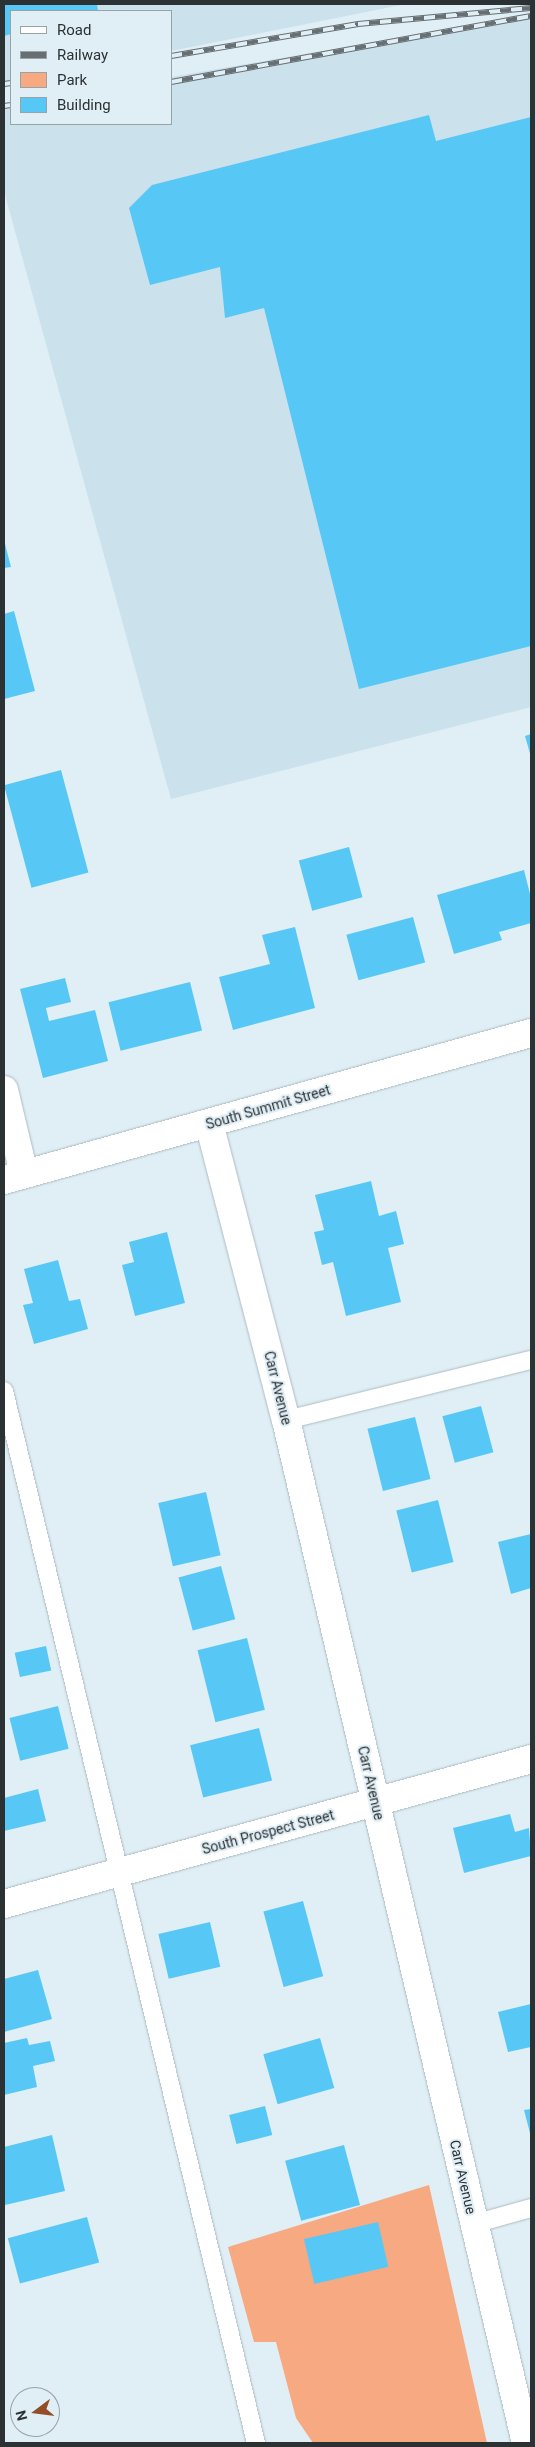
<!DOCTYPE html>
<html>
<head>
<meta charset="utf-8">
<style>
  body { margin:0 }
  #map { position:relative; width:535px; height:2447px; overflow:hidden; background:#e0eef5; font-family:Roboto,sans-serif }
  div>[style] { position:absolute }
  .built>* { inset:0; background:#cbe1eb }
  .green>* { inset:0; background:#f7a981 }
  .building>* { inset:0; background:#57c8f6; transform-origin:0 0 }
  .roads { filter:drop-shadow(0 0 1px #adbbc2) drop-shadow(0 0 1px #adbbc2) }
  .lane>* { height:18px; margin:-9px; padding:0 9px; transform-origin:9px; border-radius:9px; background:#fff }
  .street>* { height:28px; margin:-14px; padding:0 14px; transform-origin:14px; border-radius:14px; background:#fff }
  .rail>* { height:5.5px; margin-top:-2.75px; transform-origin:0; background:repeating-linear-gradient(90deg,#e0eef5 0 11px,#676f73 0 22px); box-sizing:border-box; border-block:1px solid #676f73 }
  span { translate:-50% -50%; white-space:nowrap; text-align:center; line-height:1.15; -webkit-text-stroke:4px #e0eef5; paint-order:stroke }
  .street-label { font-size:14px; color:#2c3234 }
  .frame { position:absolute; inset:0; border:5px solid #2c3234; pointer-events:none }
  .legend { position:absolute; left:10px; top:10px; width:162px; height:115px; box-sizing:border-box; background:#e0eef5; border:1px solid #98a3a8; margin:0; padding:6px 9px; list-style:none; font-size:15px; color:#2c3234 }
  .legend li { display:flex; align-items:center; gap:10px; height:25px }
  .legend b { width:25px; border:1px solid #98a3a8 }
  .north { position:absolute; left:10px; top:2387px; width:50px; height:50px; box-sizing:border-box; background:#e0eef5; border:1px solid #98a3a8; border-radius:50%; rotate:255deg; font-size:14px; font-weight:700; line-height:20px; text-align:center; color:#2c3234 }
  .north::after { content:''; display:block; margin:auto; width:18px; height:22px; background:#944e27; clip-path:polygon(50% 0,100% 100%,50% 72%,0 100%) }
</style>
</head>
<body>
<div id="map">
  <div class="built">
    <i style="clip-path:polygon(4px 4px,406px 4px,171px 51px,171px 11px,11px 11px,11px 83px,4px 84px)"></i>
    <i style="clip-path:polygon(531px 15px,531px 707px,171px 799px,4px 191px,4px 106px,11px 104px,11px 124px,171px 124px,171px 77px)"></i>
  </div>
  <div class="green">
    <i style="clip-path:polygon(429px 2185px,487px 2443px,313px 2443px,296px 2418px,276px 2342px,254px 2342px,228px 2247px)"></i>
  </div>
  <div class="building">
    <i style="clip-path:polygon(4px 4px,97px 4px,98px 11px,11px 11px,11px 34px,4px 36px)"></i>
    <i style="clip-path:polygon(429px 115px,436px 141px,531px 117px,531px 646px,359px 689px,264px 308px,225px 318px,220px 267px,150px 285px,129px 208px,152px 185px)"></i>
    <i style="clip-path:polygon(4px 540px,11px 567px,4px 568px)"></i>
    <i style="clip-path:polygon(14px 611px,35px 691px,4px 699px,4px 614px)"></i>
    <i style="clip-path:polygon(531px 734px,531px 757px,525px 736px)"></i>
    <i style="left:61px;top:770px;width:106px;height:59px;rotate:75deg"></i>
    <i style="left:349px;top:847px;width:52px;height:52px;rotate:75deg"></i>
    <i style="clip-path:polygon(524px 870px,531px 898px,531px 923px,499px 932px,502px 940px,454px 954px,437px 895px)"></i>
    <i style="left:413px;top:917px;width:47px;height:69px;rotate:75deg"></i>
    <i style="clip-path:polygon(295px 927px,315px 1008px,233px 1030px,219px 977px,270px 964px,262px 935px)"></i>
    <i style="clip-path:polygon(65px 978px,71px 1002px,46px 1008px,49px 1021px,95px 1010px,108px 1061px,43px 1078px,20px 989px)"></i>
    <i style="left:190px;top:982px;width:50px;height:84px;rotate:76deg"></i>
    <i style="clip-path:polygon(371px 1181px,379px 1216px,396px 1211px,404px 1244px,388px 1248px,401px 1302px,346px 1316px,333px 1262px,322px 1265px,314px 1232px,324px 1230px,315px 1195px)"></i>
    <i style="clip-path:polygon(167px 1232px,185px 1303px,135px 1316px,122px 1265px,134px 1262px,129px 1242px)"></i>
    <i style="clip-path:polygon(58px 1260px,69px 1301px,80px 1299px,88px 1329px,34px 1344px,23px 1305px,33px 1303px,24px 1269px)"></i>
    <i style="left:481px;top:1406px;width:48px;height:40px;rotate:75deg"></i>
    <i style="left:415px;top:1417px;width:64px;height:49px;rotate:76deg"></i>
    <i style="left:206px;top:1492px;width:65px;height:49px;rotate:77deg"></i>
    <i style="left:438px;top:1500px;width:64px;height:43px;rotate:76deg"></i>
    <i style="clip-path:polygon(531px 1534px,531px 1588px,511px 1594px,498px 1542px)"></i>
    <i style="left:221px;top:1566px;width:55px;height:44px;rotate:75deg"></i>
    <i style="left:247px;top:1638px;width:74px;height:51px;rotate:76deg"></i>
    <i style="left:46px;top:1646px;width:25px;height:32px;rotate:78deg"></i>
    <i style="left:58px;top:1706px;width:44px;height:50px;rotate:76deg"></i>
    <i style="left:259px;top:1728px;width:54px;height:71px;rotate:76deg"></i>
    <i style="clip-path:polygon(38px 1789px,46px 1821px,4px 1831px,4px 1798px)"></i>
    <i style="clip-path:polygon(510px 1814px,515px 1832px,529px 1828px,531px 1856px,464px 1873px,453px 1828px)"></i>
    <i style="left:303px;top:1901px;width:78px;height:41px;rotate:75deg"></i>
    <i style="left:210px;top:1922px;width:46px;height:53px;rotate:77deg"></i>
    <i style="clip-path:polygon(38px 1970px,52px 2019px,4px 2032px,4px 1979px)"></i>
    <i style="clip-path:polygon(531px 2004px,531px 2047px,508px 2052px,498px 2012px)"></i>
    <i style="clip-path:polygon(27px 2038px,29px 2045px,50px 2041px,55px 2061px,33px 2066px,37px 2087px,4px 2095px,4px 2043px)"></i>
    <i style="left:320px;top:2038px;width:52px;height:59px;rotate:74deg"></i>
    <i style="left:265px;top:2106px;width:30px;height:37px;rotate:76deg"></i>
    <i style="clip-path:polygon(531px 2109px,531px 2137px,524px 2110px)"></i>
    <i style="clip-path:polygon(52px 2135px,65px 2191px,5px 2205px,4px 2147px)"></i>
    <i style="left:344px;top:2145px;width:62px;height:61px;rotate:75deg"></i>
    <i style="left:87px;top:2217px;width:47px;height:82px;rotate:75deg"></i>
    <i style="left:378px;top:2222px;width:46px;height:76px;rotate:77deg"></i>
  </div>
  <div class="roads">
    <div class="lane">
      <i style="left:4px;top:1391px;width:1082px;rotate:76.53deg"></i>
      <i style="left:286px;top:1420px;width:252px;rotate:-13.8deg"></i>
      <i style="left:474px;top:2224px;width:59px;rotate:-15.7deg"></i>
    </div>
    <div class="street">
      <i style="left:4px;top:1090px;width:86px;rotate:76.6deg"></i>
      <i style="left:209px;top:1123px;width:307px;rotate:75.5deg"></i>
      <i style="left:286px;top:1420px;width:1051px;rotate:76.8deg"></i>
      <i style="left:4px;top:1180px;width:547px;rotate:-15.59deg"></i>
      <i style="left:4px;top:1904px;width:547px;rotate:-15.38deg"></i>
    </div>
  </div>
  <div class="rail">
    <i style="left:171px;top:56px;width:190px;rotate:-9.7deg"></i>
    <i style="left:358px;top:24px;width:174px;rotate:-5.3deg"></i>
    <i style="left:171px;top:82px;width:366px;rotate:-10.4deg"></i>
    <i style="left:4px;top:84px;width:7px;rotate:-8deg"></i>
    <i style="left:4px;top:106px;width:7px;rotate:-8deg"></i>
  </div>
  <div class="street-label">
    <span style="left:268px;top:1107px;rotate:-16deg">South Summit Street</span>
    <span style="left:278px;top:1388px;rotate:76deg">Carr Avenue</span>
    <span style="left:371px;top:1783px;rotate:77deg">Carr Avenue</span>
    <span style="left:268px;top:1832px;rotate:-15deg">South Prospect Street</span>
    <span style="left:463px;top:2177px;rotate:77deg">Carr Avenue</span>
  </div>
  <div class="frame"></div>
  <ul class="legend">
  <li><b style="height:6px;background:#fff"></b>Road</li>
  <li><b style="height:6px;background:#676f73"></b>Railway</li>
  <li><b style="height:14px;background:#f7a981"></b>Park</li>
  <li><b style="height:14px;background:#57c8f6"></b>Building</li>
  </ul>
  <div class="north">N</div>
</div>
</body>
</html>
